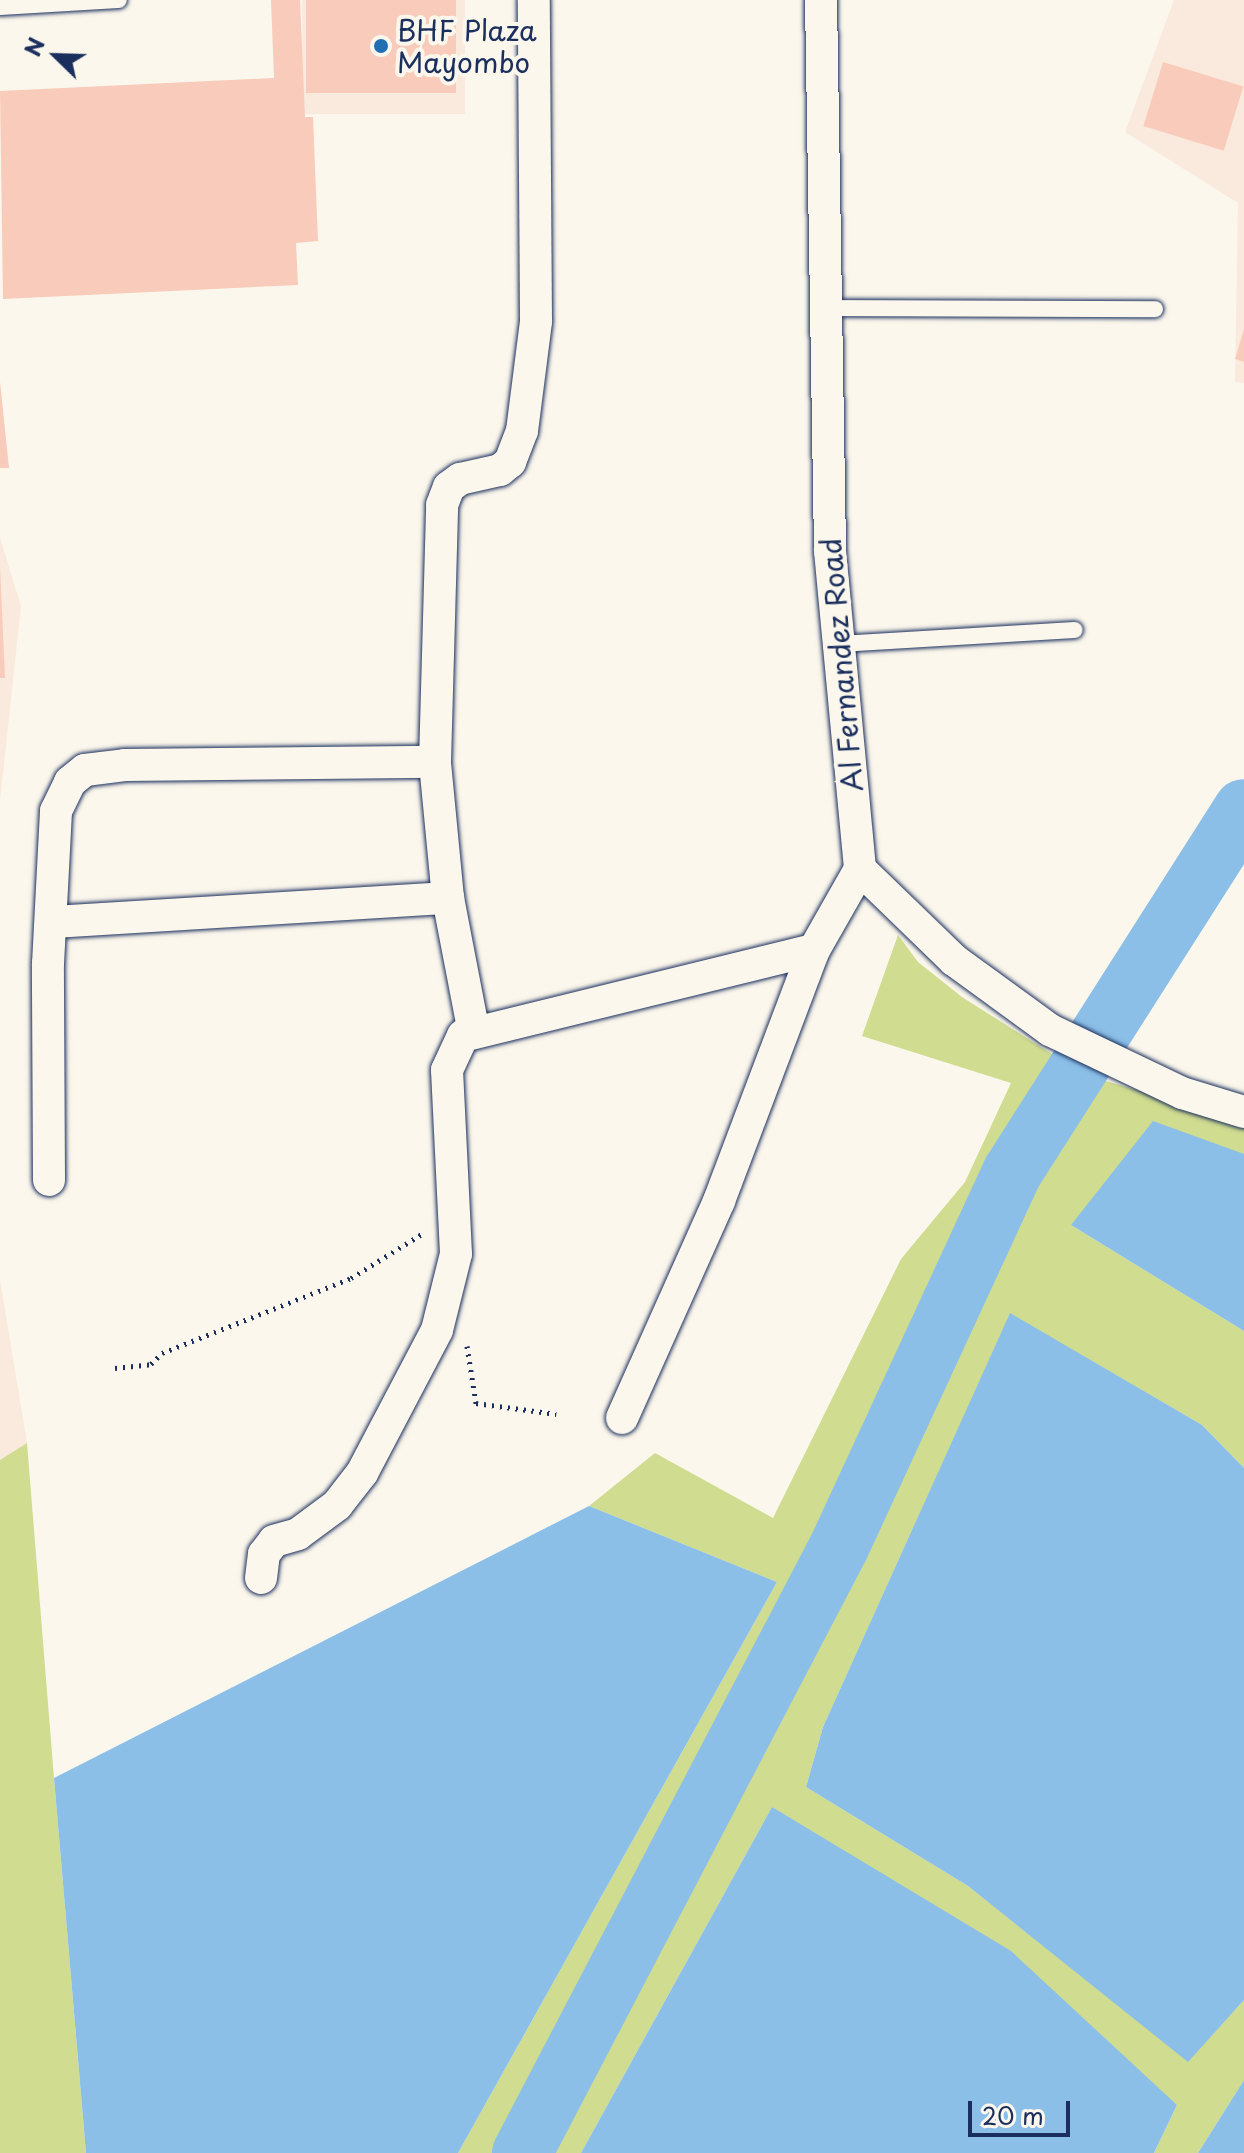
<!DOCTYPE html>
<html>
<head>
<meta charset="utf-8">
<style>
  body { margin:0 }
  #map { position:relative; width:1244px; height:2153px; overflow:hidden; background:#fbf7ec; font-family:"Playpen Sans",sans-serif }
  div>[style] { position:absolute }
  .built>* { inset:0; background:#faeadd; transform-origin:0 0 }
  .green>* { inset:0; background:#d0dc8f }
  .water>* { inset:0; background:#8bbfe8 }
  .river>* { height:60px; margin:-30px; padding:0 30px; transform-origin:30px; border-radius:30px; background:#8bbfe8 }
  .building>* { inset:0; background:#f8cbbb; transform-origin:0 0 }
  .path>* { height:5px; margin-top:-2.5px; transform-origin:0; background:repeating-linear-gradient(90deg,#1b2f5e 0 2px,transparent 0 8px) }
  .roads { filter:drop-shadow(0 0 2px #1b2f5e) drop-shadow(0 0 2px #1b2f5e) }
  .service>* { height:16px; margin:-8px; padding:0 8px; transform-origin:8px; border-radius:8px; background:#fbf7ec }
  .minor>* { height:32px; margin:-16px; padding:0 16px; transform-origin:16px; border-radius:16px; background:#fbf7ec }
  .dots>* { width:22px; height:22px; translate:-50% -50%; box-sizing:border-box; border:4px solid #fbf7ec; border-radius:50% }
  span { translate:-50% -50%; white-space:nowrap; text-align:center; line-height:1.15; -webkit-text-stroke:8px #fbf7ec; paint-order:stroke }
  .poi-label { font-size:28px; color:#1b2f5e }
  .left { translate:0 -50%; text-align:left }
  .street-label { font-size:28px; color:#1b2f5e }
  .north { position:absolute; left:16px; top:16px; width:80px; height:80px; -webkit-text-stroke:6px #fbf7ec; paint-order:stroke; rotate:293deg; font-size:22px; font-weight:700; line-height:32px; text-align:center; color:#1b2f5e }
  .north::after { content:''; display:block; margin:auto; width:28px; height:36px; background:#1b2f5e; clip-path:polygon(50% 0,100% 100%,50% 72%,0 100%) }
  .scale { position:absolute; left:968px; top:2101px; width:102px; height:36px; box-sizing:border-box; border:4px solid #1b2f5e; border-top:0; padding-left:10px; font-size:24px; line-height:28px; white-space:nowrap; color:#1b2f5e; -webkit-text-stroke:6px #fbf7ec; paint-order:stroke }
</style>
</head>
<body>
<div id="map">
  <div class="built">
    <i style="left:302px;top:0;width:163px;height:114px"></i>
    <i style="clip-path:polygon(1174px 0,1244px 0,1244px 383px,1235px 382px,1238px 203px,1125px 132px)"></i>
    <i style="clip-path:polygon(0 538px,21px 606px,0 801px)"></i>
    <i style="clip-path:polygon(0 1280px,27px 1443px,0 1460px)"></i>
  </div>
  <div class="green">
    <i style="clip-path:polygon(898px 935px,918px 962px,962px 997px,1085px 1075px,1244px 1121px,1244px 1154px,1227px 1152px,1071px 1225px,1244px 1331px,1244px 1468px,1202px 1425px,1010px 1314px,823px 1727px,806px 1787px,968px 1886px,1188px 2061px,1244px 2000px,1244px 2080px,1198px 2153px,1154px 2153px,1177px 2105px,772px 1807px,581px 2153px,458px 2153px,777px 1582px,589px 1506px,655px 1453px,773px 1518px,901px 1259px,965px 1182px,1011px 1083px,862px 1036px)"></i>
    <i style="clip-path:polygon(27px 1443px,54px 1778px,86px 2153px,0 2153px,0 1460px)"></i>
  </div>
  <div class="water">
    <i style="clip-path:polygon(1153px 1121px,1244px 1154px,1244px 1331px,1071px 1225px)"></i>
    <i style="clip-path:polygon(1010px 1313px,1202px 1425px,1244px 1468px,1244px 2000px,1188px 2062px,968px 1886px,806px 1787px,823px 1727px)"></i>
    <i style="clip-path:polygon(589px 1506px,777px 1582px,458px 2153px,86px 2153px,54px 1778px)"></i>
    <i style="clip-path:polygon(772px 1807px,1011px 1951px,1177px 2105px,1154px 2153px,581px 2153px)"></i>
    <i style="clip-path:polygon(1244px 2080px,1244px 2153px,1198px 2153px)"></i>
  </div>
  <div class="river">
    <i style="left:522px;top:2153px;width:684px;rotate:-62.39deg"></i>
    <i style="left:839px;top:1547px;width:414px;rotate:-65.2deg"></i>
    <i style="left:1013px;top:1171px;width:429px;rotate:-57.5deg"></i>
  </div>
  <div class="building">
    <i style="clip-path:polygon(271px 0,300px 0,305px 117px,313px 117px,318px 241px,296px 243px,298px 285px,3px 299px,0 91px,274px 78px)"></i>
    <i style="left:306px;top:0;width:150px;height:93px"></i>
    <i style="left:1163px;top:62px;width:84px;height:67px;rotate:17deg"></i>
    <i style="clip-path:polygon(1244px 329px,1244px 362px,1235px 359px)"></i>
    <i style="clip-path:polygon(0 382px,9px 468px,0 468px)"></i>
    <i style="clip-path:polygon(0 566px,5px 678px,0 678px)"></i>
  </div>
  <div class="path">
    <i style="left:467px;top:1346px;width:58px;rotate:81deg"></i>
    <i style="left:476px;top:1403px;width:81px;rotate:7.8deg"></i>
    <i style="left:115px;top:1368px;width:36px;rotate:-6deg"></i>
    <i style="left:151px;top:1364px;width:16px;rotate:-45deg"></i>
    <i style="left:162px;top:1353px;width:203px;rotate:-21.6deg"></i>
    <i style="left:351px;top:1278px;width:84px;rotate:-31.8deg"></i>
  </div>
  <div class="roads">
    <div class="service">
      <i style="left:0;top:7px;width:119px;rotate:-3.4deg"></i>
      <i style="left:826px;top:308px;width:329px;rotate:0.2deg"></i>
      <i style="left:839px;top:644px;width:236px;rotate:-3.4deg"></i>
    </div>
    <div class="minor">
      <i style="left:821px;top:0;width:551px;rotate:89.06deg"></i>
      <i style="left:830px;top:551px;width:319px;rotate:84.6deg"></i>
      <i style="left:860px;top:869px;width:131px;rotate:44.1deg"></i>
      <i style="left:954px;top:960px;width:119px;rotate:36.1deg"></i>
      <i style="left:1050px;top:1030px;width:146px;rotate:25.5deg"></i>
      <i style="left:1182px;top:1093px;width:65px;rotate:17deg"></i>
      <i style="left:53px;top:922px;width:396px;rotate:-3.5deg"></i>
      <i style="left:473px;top:1028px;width:132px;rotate:-100.9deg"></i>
      <i style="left:448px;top:898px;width:137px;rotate:-95.5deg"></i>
      <i style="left:435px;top:762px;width:257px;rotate:-88.4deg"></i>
      <i style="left:442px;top:505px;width:19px;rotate:-69deg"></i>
      <i style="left:449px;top:487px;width:14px;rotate:-36deg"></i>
      <i style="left:460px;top:479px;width:41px;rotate:-12.7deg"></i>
      <i style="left:500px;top:470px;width:13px;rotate:-39deg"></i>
      <i style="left:510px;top:462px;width:33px;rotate:-69deg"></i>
      <i style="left:522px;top:431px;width:111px;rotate:-82.7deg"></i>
      <i style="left:536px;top:321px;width:321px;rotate:-90.4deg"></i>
      <i style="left:49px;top:1180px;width:216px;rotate:-90.3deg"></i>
      <i style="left:48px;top:964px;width:153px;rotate:-87deg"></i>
      <i style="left:56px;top:811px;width:32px;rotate:-64deg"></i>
      <i style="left:70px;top:782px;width:19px;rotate:-39deg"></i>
      <i style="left:85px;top:770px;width:40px;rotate:-7.1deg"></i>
      <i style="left:125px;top:765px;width:310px;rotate:-0.6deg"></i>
      <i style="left:622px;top:1418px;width:238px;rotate:-65.9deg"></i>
      <i style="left:719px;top:1201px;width:268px;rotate:-69.3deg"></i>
      <i style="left:814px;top:950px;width:93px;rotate:-60.4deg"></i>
      <i style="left:261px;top:1578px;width:24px;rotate:-83deg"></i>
      <i style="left:264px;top:1554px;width:16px;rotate:-52deg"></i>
      <i style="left:274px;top:1541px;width:25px;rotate:-16deg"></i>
      <i style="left:298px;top:1534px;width:49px;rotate:-36.6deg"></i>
      <i style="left:337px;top:1505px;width:41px;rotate:-52deg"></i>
      <i style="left:362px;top:1473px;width:161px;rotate:-62.3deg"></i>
      <i style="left:437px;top:1330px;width:78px;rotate:-76deg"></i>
      <i style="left:456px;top:1254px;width:184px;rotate:-92.8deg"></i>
      <i style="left:447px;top:1070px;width:38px;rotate:-65deg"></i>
      <i style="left:463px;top:1036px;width:361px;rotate:-13.8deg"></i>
    </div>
  </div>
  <div class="dots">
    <i style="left:381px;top:46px;background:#1f6fb2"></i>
  </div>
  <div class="poi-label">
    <span class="left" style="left:397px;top:46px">BHF Plaza<br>Mayombo</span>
  </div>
  <div class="street-label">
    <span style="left:841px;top:665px;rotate:-95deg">Al Fernandez Road</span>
  </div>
  <div class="north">N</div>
  <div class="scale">20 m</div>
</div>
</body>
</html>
